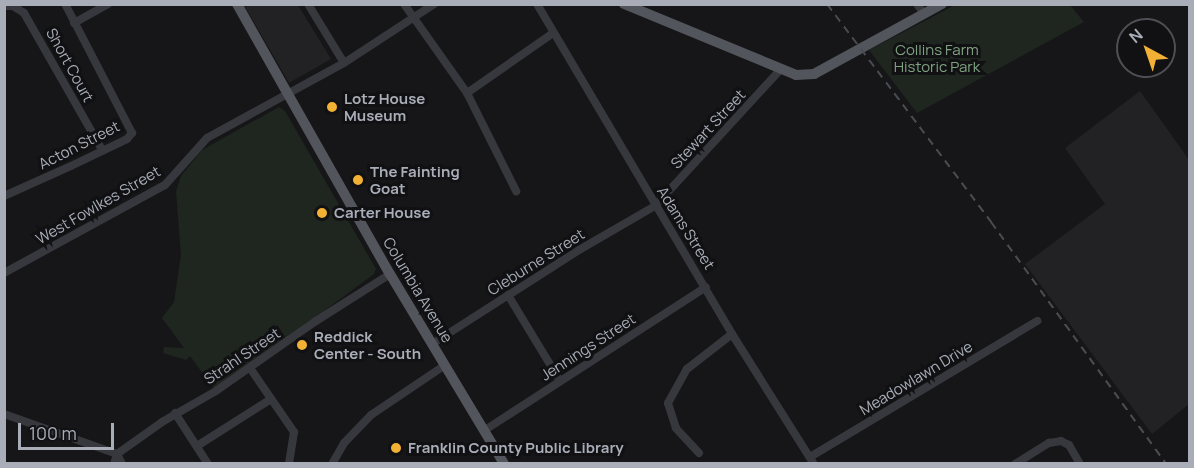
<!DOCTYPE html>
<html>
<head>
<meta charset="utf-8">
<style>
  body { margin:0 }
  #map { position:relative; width:1194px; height:468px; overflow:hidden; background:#161618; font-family:Manrope,sans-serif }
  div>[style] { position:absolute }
  .built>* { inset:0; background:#222225 }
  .green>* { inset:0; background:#1e261f }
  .minor>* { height:8px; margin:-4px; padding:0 4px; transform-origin:4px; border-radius:4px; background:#37383d }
  .major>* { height:10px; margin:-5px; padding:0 5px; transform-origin:5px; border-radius:5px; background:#53555c }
  .rail>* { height:2px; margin-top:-1px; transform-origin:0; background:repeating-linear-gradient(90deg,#4a4c52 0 8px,transparent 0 14px) }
  .dots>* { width:16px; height:16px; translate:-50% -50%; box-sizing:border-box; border:3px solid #111113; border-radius:50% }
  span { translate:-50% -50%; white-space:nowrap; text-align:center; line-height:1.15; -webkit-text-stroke:6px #111113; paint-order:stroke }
  .park-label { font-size:15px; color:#7fa381 }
  .street-label { font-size:15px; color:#a8adb8 }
  .poi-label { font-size:15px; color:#a8adb8; font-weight:700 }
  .left { translate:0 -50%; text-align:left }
  .frame { position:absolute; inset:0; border:6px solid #a8adb8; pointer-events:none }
  .north { position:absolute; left:1116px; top:18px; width:60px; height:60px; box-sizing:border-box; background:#111113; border:2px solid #4d4f55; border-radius:50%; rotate:320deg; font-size:16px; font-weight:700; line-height:24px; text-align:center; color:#a8adb8 }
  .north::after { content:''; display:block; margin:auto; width:21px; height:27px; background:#f2b134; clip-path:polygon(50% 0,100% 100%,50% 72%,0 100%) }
  .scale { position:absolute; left:18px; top:423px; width:96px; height:27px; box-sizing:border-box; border:3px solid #a8adb8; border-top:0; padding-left:8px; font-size:18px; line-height:21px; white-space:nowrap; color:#a8adb8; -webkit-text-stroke:4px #111113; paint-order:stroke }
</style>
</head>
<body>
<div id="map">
  <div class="built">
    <i style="clip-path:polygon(244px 5px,298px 5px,331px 59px,289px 83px)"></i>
    <i style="clip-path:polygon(1140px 91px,1190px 161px,1189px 404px,1152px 434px,1025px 264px,1105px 204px,1065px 148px)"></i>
  </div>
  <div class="green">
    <i style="clip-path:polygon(955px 5px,1070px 5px,1084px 22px,917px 113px,869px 50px)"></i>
    <i style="clip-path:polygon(279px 107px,285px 111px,376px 269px,374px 274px,216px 391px,190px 356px,186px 360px,163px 353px,164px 347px,184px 348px,162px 318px,174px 302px,181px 255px,176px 191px,181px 176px,202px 150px)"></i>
  </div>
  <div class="minor">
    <i style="left:308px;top:4px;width:69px;rotate:58.6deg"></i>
    <i style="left:404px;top:4px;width:109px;rotate:54.7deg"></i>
    <i style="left:467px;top:93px;width:110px;rotate:63.4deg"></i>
    <i style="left:537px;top:4px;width:383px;rotate:59.4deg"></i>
    <i style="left:732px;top:334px;width:154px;rotate:57.8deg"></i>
    <i style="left:917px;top:4px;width:12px;rotate:55deg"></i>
    <i style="left:4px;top:6px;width:9px"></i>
    <i style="left:13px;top:6px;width:13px;rotate:32deg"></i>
    <i style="left:24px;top:13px;width:158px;rotate:60.3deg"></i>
    <i style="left:74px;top:23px;width:39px;rotate:-29deg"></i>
    <i style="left:467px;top:93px;width:105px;rotate:-34.9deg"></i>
    <i style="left:4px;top:196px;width:73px;rotate:-24.1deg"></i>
    <i style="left:71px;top:166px;width:62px;rotate:-25.7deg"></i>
    <i style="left:127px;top:139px;width:8px;rotate:-50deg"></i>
    <i style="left:132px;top:133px;width:145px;rotate:-117.4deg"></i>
    <i style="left:4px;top:273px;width:183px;rotate:-28.7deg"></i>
    <i style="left:165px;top:185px;width:63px;rotate:-48.2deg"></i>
    <i style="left:207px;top:138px;width:156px;rotate:-28.7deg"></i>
    <i style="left:344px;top:63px;width:108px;rotate:-33.2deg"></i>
    <i style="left:508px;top:295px;width:100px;rotate:58.8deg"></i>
    <i style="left:432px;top:344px;width:174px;rotate:-32.6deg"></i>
    <i style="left:579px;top:250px;width:88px;rotate:-30.1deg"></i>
    <i style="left:655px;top:206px;width:185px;rotate:-47.4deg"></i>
    <i style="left:250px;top:368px;width:78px;rotate:55.5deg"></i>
    <i style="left:294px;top:432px;width:32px;rotate:99deg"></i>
    <i style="left:175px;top:413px;width:61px;rotate:57.1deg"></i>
    <i style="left:4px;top:414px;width:120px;rotate:19.5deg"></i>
    <i style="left:117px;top:454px;width:11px;rotate:63deg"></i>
    <i style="left:485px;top:430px;width:263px;rotate:-32.9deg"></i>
    <i style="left:197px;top:446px;width:88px;rotate:-32.4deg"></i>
    <i style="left:699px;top:453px;width:34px;rotate:-133deg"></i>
    <i style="left:676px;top:428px;width:26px;rotate:-108deg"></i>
    <i style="left:668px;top:403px;width:39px;rotate:-61deg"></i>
    <i style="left:687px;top:369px;width:57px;rotate:-37.9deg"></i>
    <i style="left:810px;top:457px;width:265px;rotate:-30.9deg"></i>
    <i style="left:114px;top:464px;width:10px;rotate:-73deg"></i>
    <i style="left:117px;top:454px;width:55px;rotate:-35.4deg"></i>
    <i style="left:162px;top:422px;width:62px;rotate:-29.9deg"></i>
    <i style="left:216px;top:391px;width:122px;rotate:-35deg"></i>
    <i style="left:316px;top:321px;width:88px;rotate:-32.4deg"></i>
    <i style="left:332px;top:464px;width:24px;rotate:-60deg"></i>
    <i style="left:344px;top:443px;width:39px;rotate:-46deg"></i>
    <i style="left:371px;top:415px;width:89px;rotate:-34deg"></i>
    <i style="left:1015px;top:464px;width:40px;rotate:-32deg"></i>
    <i style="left:1049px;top:443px;width:12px;rotate:-9deg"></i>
    <i style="left:1061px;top:441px;width:9px;rotate:27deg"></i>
    <i style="left:1069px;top:445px;width:22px;rotate:60deg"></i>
  </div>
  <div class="major">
    <i style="left:237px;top:4px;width:310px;rotate:60.5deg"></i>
    <i style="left:390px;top:274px;width:222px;rotate:59deg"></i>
    <i style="left:624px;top:4px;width:186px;rotate:22.4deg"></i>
    <i style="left:796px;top:75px;width:18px;rotate:-3deg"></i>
    <i style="left:814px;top:74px;width:146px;rotate:-28.7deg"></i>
  </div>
  <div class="rail">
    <i style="left:827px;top:4px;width:273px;rotate:53deg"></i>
    <i style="left:991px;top:222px;width:299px;rotate:54.1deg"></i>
  </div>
  <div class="dots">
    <i style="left:332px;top:107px;background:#f2b134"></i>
    <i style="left:358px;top:180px;background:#f2b134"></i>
    <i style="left:322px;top:213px;background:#f2b134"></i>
    <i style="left:302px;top:345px;background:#f2b134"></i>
    <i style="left:396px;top:448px;background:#f2b134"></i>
  </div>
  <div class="park-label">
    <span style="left:937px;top:58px">Collins Farm<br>Historic Park</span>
  </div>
  <div class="street-label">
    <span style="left:70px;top:65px;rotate:61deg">Short Court</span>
    <span style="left:708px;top:129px;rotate:-47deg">Stewart Street</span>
    <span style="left:79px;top:145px;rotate:-27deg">Acton Street</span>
    <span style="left:98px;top:205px;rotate:-30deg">West Fowlkes Street</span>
    <span style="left:686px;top:228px;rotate:58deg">Adams Street</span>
    <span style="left:536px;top:262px;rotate:-32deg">Cleburne Street</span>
    <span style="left:418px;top:290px;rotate:59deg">Columbia Avenue</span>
    <span style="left:588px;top:347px;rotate:-33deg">Jennings Street</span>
    <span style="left:242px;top:356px;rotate:-34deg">Strahl Street</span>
    <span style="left:916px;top:378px;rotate:-31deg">Meadowlawn Drive</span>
  </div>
  <div class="poi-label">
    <span class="left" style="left:344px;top:107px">Lotz House<br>Museum</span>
    <span class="left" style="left:370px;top:180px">The Fainting<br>Goat</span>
    <span class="left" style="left:334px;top:213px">Carter House</span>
    <span class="left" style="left:314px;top:345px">Reddick<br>Center - South</span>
    <span class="left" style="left:408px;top:448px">Franklin County Public Library</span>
  </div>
  <div class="frame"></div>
  <div class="north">N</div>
  <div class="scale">100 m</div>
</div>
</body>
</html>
